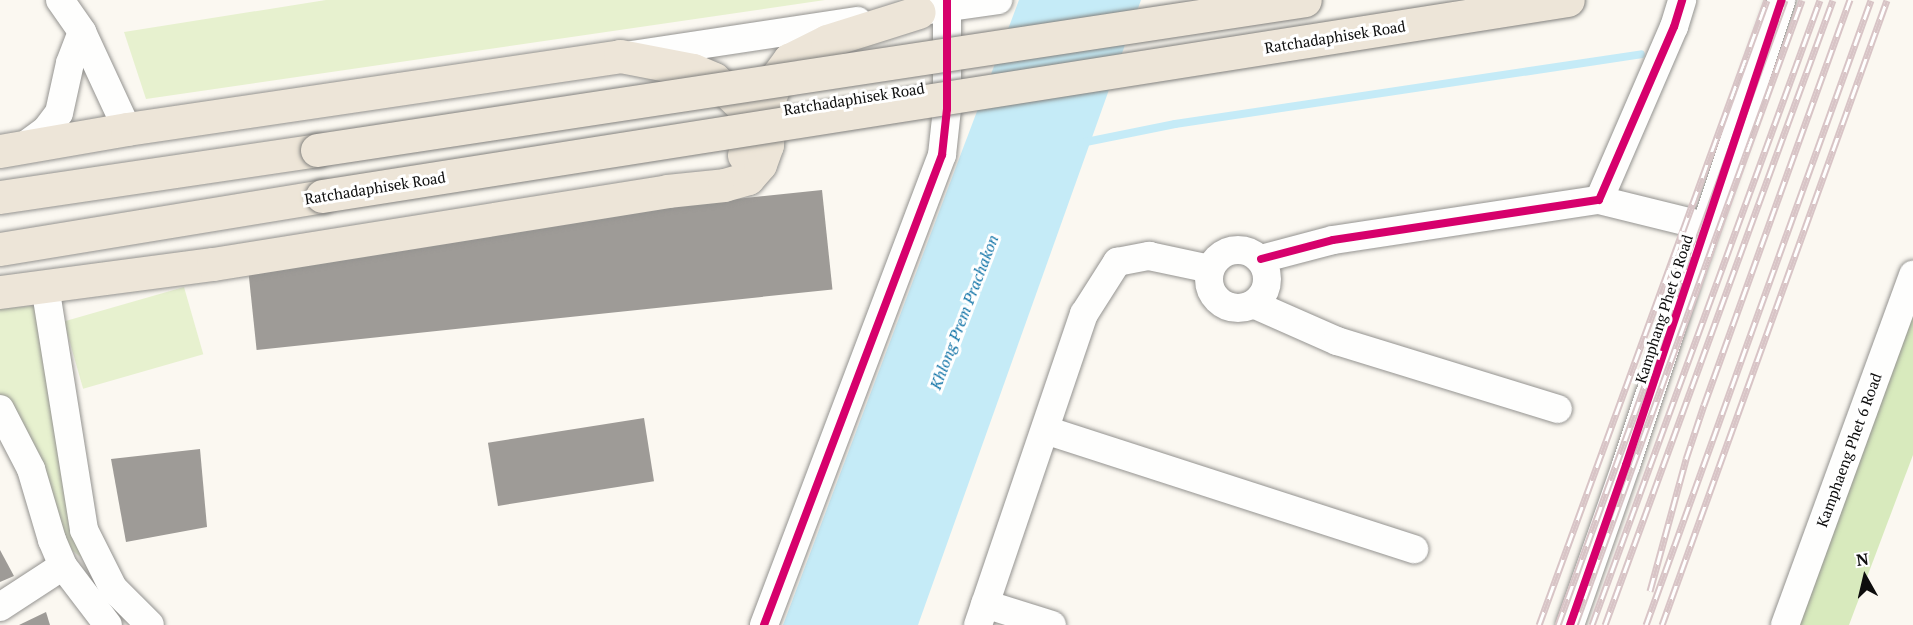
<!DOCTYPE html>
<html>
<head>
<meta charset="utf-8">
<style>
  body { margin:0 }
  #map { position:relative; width:1913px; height:625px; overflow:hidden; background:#fbf8f1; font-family:"PT Serif",serif }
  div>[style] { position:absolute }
  .green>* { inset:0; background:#e7f1cf; transform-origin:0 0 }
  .forest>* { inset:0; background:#d8eabd }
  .water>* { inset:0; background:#c5ebf7 }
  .stream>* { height:8px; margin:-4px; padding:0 4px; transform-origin:4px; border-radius:4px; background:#c5ebf7 }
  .building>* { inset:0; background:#9e9b97; transform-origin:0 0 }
  .roads { filter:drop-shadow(0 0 2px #949390) drop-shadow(0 0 2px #949390) }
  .minor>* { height:28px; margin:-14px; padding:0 14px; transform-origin:14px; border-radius:14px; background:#fefefd }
  .minor>.ring { margin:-14px; padding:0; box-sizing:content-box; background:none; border:28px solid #fefefd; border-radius:50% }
  .major>* { height:33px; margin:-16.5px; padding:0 16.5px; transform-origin:16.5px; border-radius:16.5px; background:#ede5d8 }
  .rail>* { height:7px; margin-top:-3.5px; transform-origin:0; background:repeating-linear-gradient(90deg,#fff 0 14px,#d8c4c6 0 28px); box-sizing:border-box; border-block:2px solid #d8c4c6 }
  .bridges { filter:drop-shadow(0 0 2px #81807d) drop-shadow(0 0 2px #81807d) }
  .major-bridge>* { height:33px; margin:-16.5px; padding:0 16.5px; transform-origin:16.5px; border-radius:16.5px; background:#ede5d8 }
  .cycleway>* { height:8px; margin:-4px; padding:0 4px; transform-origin:4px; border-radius:4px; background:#d6006c }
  span { translate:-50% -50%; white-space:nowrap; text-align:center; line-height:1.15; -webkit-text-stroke:6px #fff; paint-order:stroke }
  .street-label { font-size:15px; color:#0d0d0d }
  .water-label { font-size:16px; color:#0f72a6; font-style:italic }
  .north { position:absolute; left:1835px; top:547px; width:60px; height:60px; -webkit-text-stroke:4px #fff; paint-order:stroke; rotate:352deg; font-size:16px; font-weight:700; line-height:24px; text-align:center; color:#0d0d0d }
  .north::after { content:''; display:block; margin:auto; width:21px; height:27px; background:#0d0d0d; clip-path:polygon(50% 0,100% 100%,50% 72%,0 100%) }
</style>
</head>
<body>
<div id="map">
  <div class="green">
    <i style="clip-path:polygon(326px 0,825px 0,146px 99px,124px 32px)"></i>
    <i style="left:184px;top:287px;width:70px;height:125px;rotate:74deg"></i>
    <i style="clip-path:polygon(39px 305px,86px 561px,69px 548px,20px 429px,0 394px,0 309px)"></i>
  </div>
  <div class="forest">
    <i style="clip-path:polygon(1913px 298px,1913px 455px,1849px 625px,1798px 625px)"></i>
  </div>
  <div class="water">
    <i style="clip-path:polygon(1019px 0,1141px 0,918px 625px,783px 625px)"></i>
  </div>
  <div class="stream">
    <i style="left:1081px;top:143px;width:96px;rotate:-11.4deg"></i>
    <i style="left:1175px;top:124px;width:471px;rotate:-8.5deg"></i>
  </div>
  <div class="building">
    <i style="left:822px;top:190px;width:100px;height:579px;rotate:84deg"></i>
    <i style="left:644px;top:418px;width:64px;height:158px;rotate:81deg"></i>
    <i style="clip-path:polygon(200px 449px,207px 527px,126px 542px,111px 459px)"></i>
    <i style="clip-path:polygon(0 550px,14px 576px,0 582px)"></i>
    <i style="clip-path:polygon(46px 612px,50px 625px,19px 625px)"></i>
  </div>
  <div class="roads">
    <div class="minor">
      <i style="left:60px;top:0;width:39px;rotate:55deg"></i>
      <i style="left:82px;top:32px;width:107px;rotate:65.1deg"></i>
      <i style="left:929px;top:10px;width:70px;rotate:-8.2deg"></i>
      <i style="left:632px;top:55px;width:228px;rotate:-8.6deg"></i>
      <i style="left:24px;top:146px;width:27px;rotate:-36deg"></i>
      <i style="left:46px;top:130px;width:21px;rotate:-53deg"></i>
      <i style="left:59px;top:113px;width:51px;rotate:-77.6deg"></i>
      <i style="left:70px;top:63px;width:33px;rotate:-69deg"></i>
      <i style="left:1599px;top:200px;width:109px;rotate:13.8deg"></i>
      <i class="ring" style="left:1209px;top:250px;width:30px;height:30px"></i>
      <i style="left:1261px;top:259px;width:74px;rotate:-14.8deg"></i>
      <i style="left:1333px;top:240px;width:269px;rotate:-8.6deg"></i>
      <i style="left:1599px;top:200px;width:189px;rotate:-66.6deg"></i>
      <i style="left:1674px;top:27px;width:28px;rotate:-73deg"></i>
      <i style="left:45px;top:286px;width:247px;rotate:80.9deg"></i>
      <i style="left:84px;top:530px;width:65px;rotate:63.4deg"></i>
      <i style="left:113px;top:588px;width:52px;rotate:45deg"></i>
      <i style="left:1253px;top:304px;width:92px;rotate:23.8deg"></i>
      <i style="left:1337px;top:341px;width:231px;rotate:17.1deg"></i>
      <i style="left:0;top:409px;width:68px;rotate:62.7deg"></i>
      <i style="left:31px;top:469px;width:74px;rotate:73.5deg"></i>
      <i style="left:52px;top:540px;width:28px;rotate:67deg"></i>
      <i style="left:63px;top:566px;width:74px;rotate:52.7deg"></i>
      <i style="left:1045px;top:430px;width:388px;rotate:17.9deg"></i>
      <i style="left:985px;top:604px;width:70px;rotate:17.4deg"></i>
      <i style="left:0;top:607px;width:75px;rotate:-33.1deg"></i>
      <i style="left:764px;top:625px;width:503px;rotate:-69.26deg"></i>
      <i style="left:942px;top:155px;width:46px;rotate:-83.8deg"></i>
      <i style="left:947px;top:109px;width:109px;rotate:-90deg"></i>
      <i style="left:978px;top:625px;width:329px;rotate:-71.2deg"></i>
      <i style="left:1084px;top:314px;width:62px;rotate:-57.6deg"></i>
      <i style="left:1117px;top:262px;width:33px;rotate:-11deg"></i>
      <i style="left:1149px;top:256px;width:62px;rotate:12deg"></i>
      <i style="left:1570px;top:625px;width:170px;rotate:-70.7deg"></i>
      <i style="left:1626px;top:465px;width:490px;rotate:-71.5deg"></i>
      <i style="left:1785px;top:625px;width:373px;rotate:-69.9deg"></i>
    </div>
    <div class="major">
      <i style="left:0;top:151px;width:129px;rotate:-9.8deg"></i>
      <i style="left:127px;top:129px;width:498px;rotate:-8.4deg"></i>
      <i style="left:620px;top:56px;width:74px;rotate:10.9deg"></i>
      <i style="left:693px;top:70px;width:23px;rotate:23deg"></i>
      <i style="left:714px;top:79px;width:37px;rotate:44deg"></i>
      <i style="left:741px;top:105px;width:16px;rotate:63deg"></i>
      <i style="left:748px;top:119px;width:28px;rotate:90deg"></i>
      <i style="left:748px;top:147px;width:9px;rotate:117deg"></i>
      <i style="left:0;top:197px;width:320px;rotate:-8.4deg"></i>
      <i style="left:0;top:249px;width:326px;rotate:-9.3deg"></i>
      <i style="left:0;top:292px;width:215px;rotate:-7.5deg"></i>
      <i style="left:213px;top:264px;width:460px;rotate:-9.1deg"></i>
      <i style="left:667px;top:191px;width:57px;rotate:-6deg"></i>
      <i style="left:724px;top:185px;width:25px;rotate:-16deg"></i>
      <i style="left:748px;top:178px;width:18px;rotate:-49deg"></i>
      <i style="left:760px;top:164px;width:20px;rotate:-70deg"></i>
      <i style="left:767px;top:145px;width:46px;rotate:-87.5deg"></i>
      <i style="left:769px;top:99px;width:26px;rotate:-69deg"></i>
      <i style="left:778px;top:75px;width:19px;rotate:-54deg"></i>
      <i style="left:789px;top:60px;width:42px;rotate:-26.6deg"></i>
      <i style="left:827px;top:41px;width:96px;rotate:-17.5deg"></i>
    </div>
  </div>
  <div class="rail">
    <i style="left:1650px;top:591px;width:137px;rotate:-74.7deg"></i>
    <i style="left:1686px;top:459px;width:57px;rotate:-71.6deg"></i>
    <i style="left:1704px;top:405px;width:431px;rotate:-70.2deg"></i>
    <i style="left:1539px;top:625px;width:665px;rotate:-69.96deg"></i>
    <i style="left:1558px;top:625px;width:665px;rotate:-70.04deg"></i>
    <i style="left:1575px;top:625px;width:665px;rotate:-70.04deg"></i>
    <i style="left:1592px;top:625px;width:665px;rotate:-69.96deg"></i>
    <i style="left:1605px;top:625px;width:665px;rotate:-69.96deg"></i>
    <i style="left:1646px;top:625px;width:664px;rotate:-70.2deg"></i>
    <i style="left:1662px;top:625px;width:664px;rotate:-70.2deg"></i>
  </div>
  <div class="bridges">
    <div class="major-bridge">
      <i style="left:317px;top:150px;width:999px;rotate:-8.63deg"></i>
      <i style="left:322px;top:196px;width:1261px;rotate:-8.94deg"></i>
    </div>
  </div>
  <div class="cycleway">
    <i style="left:1261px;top:259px;width:74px;rotate:-14.8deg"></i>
    <i style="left:1333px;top:240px;width:269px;rotate:-8.6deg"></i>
    <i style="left:1599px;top:200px;width:189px;rotate:-66.6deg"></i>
    <i style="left:1674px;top:27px;width:28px;rotate:-73deg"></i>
    <i style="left:764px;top:625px;width:503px;rotate:-69.26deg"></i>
    <i style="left:942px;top:155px;width:46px;rotate:-83.8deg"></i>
    <i style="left:947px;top:109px;width:109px;rotate:-90deg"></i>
    <i style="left:1570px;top:625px;width:170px;rotate:-70.7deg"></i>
    <i style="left:1626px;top:465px;width:490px;rotate:-71.5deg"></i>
  </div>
  <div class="street-label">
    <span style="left:1335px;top:37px;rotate:-9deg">Ratchadaphisek Road</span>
    <span style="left:854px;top:99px;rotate:-9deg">Ratchadaphisek Road</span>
    <span style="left:375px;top:188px;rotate:-9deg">Ratchadaphisek Road</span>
    <span style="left:1664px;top:309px;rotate:-72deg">Kamphang Phet 6 Road</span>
    <span style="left:1849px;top:450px;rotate:-70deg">Kamphaeng Phet 6 Road</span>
  </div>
  <div class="water-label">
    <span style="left:964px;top:312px;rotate:-69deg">Khlong Prem Prachakon</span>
  </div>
  <div class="north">N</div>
</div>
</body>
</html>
